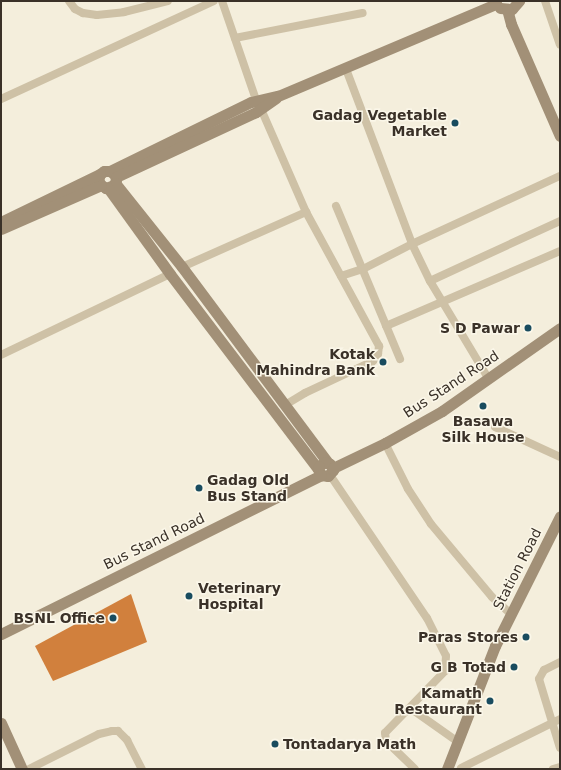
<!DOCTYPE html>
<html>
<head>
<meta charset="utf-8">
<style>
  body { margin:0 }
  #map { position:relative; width:561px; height:770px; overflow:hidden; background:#f4eedc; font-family:"DejaVu Sans",sans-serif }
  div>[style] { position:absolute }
  .building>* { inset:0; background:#d1803d }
  .street>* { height:8px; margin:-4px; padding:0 4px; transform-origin:4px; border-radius:4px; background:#cec1a6 }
  .secondary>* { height:11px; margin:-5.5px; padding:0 5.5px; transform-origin:5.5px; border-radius:5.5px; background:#a29077 }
  .dots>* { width:11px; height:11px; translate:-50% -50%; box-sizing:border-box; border:2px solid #fbf7e9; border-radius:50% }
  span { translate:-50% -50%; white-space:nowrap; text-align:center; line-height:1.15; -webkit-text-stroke:3px #fbf7e9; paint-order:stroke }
  .poi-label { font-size:14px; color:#3a3128; font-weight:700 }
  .right { translate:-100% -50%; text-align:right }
  .left { translate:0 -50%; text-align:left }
  .street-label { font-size:14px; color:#3a3128 }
  .frame { position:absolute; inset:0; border:2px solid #3a3128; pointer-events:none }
</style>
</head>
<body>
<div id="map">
  <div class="building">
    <i style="clip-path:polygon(131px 594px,147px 642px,53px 681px,35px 646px)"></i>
  </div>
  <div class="street">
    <i style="left:69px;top:1px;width:10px;rotate:53deg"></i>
    <i style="left:75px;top:9px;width:9px;rotate:27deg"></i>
    <i style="left:83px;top:13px;width:14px;rotate:8deg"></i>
    <i style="left:97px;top:15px;width:27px;rotate:-6deg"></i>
    <i style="left:124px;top:12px;width:45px;rotate:-14deg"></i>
    <i style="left:222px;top:1px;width:105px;rotate:71deg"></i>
    <i style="left:545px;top:1px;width:46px;rotate:71.2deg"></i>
    <i style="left:235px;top:38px;width:130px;rotate:-11.1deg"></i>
    <i style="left:346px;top:69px;width:187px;rotate:69.3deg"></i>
    <i style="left:412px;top:244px;width:41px;rotate:64.1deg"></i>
    <i style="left:430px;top:281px;width:113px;rotate:59.1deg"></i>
    <i style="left:1px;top:99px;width:234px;rotate:-24.7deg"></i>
    <i style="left:261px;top:109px;width:112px;rotate:66.4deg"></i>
    <i style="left:336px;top:206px;width:166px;rotate:67.3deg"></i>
    <i style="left:182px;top:267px;width:136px;rotate:-23.9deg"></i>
    <i style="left:306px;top:212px;width:153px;rotate:61.4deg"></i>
    <i style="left:379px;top:346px;width:8px;rotate:97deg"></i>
    <i style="left:378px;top:354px;width:9px;rotate:126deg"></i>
    <i style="left:373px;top:361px;width:75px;rotate:154.8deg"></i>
    <i style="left:305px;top:393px;width:23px;rotate:149deg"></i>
    <i style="left:341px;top:276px;width:23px;rotate:-18deg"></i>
    <i style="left:363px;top:269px;width:55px;rotate:-27deg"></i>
    <i style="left:412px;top:244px;width:163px;rotate:-24.7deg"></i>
    <i style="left:430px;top:281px;width:143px;rotate:-24.8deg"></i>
    <i style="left:386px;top:326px;width:189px;rotate:-23.3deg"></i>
    <i style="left:1px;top:355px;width:187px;rotate:-25.6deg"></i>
    <i style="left:495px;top:427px;width:72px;rotate:24.8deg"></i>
    <i style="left:385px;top:443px;width:51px;rotate:63.4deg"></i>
    <i style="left:408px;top:489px;width:42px;rotate:56.7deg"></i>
    <i style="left:431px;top:524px;width:95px;rotate:50.1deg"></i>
    <i style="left:492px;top:597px;width:25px;rotate:42deg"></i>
    <i style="left:330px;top:475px;width:173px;rotate:55.9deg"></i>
    <i style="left:427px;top:618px;width:42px;rotate:63.4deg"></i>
    <i style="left:446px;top:656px;width:15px;rotate:94deg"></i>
    <i style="left:445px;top:671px;width:86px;rotate:134.1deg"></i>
    <i style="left:385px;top:733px;width:8px;rotate:83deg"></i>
    <i style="left:386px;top:741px;width:40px;rotate:44deg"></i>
    <i style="left:560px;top:662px;width:18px;rotate:153deg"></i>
    <i style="left:544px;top:670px;width:10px;rotate:119deg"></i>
    <i style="left:539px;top:679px;width:72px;rotate:73.1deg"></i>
    <i style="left:410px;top:708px;width:59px;rotate:35.3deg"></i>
    <i style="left:461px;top:768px;width:110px;rotate:-26.3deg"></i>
    <i style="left:29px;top:769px;width:78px;rotate:-26.6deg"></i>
    <i style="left:99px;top:734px;width:13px;rotate:-13deg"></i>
    <i style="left:112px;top:731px;width:6px"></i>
    <i style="left:118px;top:731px;width:13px;rotate:45deg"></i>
    <i style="left:127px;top:740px;width:33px;rotate:63deg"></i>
    <i style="left:553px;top:769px;width:7px;rotate:-16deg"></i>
  </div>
  <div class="secondary">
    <i style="left:500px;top:8px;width:12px;rotate:5deg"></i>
    <i style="left:512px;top:9px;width:11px;rotate:-49deg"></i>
    <i style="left:507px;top:9px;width:16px;rotate:75deg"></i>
    <i style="left:511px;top:24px;width:122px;rotate:66.4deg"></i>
    <i style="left:110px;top:171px;width:6px;rotate:39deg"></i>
    <i style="left:115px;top:175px;width:5px;rotate:79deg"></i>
    <i style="left:116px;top:180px;width:5px;rotate:112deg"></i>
    <i style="left:114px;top:185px;width:9px;rotate:159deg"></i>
    <i style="left:106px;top:188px;width:6px;rotate:-149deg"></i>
    <i style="left:101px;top:185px;width:6px;rotate:-121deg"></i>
    <i style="left:98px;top:180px;width:6px;rotate:-72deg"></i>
    <i style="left:100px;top:174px;width:5px;rotate:-37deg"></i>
    <i style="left:104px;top:171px;width:6px"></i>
    <i style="left:110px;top:171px;width:157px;rotate:-26.1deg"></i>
    <i style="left:251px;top:102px;width:28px;rotate:-13deg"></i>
    <i style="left:278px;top:96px;width:237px;rotate:-22.9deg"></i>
    <i style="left:116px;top:177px;width:154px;rotate:-24.9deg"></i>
    <i style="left:256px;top:112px;width:24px;rotate:-35deg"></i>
    <i style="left:115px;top:183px;width:107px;rotate:51.4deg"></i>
    <i style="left:182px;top:267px;width:244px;rotate:53.3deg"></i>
    <i style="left:108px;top:188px;width:106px;rotate:54.2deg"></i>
    <i style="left:170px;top:274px;width:245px;rotate:52.8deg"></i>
    <i style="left:318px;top:469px;width:7px;rotate:63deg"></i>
    <i style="left:321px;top:475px;width:7px;rotate:8deg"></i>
    <i style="left:328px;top:476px;width:8px;rotate:-50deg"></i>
    <i style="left:333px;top:470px;width:7px;rotate:-117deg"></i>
    <i style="left:330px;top:464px;width:5px;rotate:-158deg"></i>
    <i style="left:325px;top:462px;width:7px;rotate:146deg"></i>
    <i style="left:319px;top:466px;width:3px;rotate:108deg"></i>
    <i style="left:1px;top:222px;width:110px;rotate:-25.9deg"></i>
    <i style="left:1px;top:229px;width:109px;rotate:-23.7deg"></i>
    <i style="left:333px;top:468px;width:58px;rotate:-25.7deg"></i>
    <i style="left:385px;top:443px;width:65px;rotate:-29.3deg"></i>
    <i style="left:442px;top:411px;width:144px;rotate:-35.1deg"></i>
    <i style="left:1px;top:634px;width:357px;rotate:-26.4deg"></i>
    <i style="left:1px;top:723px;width:51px;rotate:65.5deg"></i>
    <i style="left:447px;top:769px;width:132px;rotate:-68.7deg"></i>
    <i style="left:495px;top:646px;width:145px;rotate:-63.4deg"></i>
  </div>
  <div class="dots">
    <i style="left:455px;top:123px;background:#194c5f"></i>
    <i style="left:528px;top:328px;background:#194c5f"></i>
    <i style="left:383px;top:362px;background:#194c5f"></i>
    <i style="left:483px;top:406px;background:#194c5f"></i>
    <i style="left:199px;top:488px;background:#194c5f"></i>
    <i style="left:189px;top:596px;background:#194c5f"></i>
    <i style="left:113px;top:618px;background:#194c5f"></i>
    <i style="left:526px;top:637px;background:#194c5f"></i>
    <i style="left:514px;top:667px;background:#194c5f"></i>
    <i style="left:490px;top:701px;background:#194c5f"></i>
    <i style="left:275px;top:744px;background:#194c5f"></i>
  </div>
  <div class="poi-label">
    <span class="right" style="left:447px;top:123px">Gadag Vegetable<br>Market</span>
    <span class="right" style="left:520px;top:328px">S D Pawar</span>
    <span class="right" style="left:375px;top:362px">Kotak<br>Mahindra Bank</span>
    <span style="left:483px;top:429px">Basawa<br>Silk House</span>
    <span class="left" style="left:207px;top:488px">Gadag Old<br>Bus Stand</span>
    <span class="left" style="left:198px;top:596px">Veterinary<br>Hospital</span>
    <span class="right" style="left:105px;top:618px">BSNL Office</span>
    <span class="right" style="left:518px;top:637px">Paras Stores</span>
    <span class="right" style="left:506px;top:667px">G B Totad</span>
    <span class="right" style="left:482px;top:701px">Kamath<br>Restaurant</span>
    <span class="left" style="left:283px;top:744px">Tontadarya Math</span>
  </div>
  <div class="street-label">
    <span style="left:451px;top:384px;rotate:-33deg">Bus Stand Road</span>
    <span style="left:154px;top:541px;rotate:-26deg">Bus Stand Road</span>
    <span style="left:517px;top:569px;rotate:-63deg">Station Road</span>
  </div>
  <div class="frame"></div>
</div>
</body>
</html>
